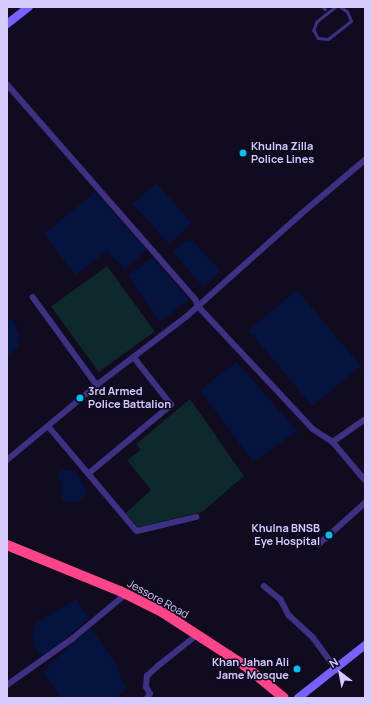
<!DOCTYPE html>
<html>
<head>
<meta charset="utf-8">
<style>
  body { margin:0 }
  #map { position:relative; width:372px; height:705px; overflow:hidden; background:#110b20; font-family:Manrope,sans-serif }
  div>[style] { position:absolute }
  .green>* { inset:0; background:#0d292b; transform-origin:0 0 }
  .water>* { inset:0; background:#05133f; transform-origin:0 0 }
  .lane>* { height:2.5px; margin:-1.25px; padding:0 1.25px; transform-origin:1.25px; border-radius:1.25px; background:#3e3184 }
  .street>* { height:5.5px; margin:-2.75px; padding:0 2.75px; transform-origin:2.75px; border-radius:2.75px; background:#3e3184 }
  .secondary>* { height:8px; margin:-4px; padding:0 4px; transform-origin:4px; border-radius:4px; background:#7761ff }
  .highway>* { height:10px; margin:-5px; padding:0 5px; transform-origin:5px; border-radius:5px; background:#ff4589 }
  .dots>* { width:11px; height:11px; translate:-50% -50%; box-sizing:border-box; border:2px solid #110b20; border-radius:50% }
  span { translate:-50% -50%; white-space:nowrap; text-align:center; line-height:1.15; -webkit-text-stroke:3px #110b20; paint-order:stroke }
  .poi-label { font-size:11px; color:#d6caff; font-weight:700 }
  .left { translate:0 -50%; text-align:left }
  .right { translate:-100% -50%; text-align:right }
  .street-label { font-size:11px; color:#d6caff }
  .frame { position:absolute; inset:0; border:8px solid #d6caff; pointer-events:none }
  .north { position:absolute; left:320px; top:653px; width:40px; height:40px; -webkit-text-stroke:3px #110b20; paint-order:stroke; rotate:328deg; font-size:11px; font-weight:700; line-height:16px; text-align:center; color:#d6caff }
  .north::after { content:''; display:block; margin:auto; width:14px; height:18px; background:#d6caff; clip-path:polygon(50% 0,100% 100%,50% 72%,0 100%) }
</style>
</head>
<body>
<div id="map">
  <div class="green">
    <i style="left:107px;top:266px;width:81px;height:69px;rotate:54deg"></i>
    <i style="clip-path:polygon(190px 399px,244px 476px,202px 512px,138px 527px,126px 513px,151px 490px,127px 460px,141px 450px,136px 444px)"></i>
  </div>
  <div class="water">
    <i style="left:156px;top:183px;width:54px;height:31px;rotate:48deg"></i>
    <i style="clip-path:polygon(95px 192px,147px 250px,125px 269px,107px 251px,75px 275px,44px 234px)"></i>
    <i style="clip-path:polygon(192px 240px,221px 272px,203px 287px,173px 252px,185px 241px)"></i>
    <i style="clip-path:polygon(152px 257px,189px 300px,159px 322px,129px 276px)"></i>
    <i style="left:297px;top:290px;width:99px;height:63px;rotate:50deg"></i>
    <i style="clip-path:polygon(9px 318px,14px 323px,20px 337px,19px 346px,7px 357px,7px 319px)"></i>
    <i style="clip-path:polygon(237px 362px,297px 431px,253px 462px,200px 390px)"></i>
    <i style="clip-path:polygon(62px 470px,75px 471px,86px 489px,86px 496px,76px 502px,63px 501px,60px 492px,62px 484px,58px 475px)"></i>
    <i style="clip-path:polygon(76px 599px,89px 618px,61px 643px,43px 657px,35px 648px,32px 635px,36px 623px)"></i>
    <i style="clip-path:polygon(91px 628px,116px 664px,120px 676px,127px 689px,116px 698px,61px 698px,42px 671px)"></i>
  </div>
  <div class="lane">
    <i style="left:323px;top:7px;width:3px;rotate:45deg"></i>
    <i style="left:336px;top:7px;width:24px;rotate:142deg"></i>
    <i style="left:317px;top:22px;width:9px;rotate:111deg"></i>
    <i style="left:314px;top:30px;width:9px;rotate:63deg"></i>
    <i style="left:318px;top:38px;width:10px;rotate:6deg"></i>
    <i style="left:328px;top:39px;width:29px;rotate:-38deg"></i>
    <i style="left:351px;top:21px;width:10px;rotate:-114deg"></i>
    <i style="left:347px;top:12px;width:9px;rotate:-144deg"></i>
  </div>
  <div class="street">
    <i style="left:7px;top:84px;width:287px;rotate:48.8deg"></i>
    <i style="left:196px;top:300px;width:6px;rotate:72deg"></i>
    <i style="left:198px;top:306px;width:168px;rotate:46.9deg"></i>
    <i style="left:313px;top:429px;width:24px;rotate:33deg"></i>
    <i style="left:33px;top:297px;width:109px;rotate:54deg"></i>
    <i style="left:365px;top:420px;width:39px;rotate:145deg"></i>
    <i style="left:333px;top:442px;width:50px;rotate:49.9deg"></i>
    <i style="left:49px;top:427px;width:136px;rotate:49.8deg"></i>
    <i style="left:137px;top:531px;width:61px;rotate:-13.3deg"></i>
    <i style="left:7px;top:460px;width:117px;rotate:-39.8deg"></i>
    <i style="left:97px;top:385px;width:112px;rotate:-37.4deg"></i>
    <i style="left:186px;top:317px;width:154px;rotate:-41.8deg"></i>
    <i style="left:301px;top:214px;width:84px;rotate:-40.2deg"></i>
    <i style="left:88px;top:474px;width:108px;rotate:-39.7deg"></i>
    <i style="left:171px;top:405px;width:60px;rotate:-128.2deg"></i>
    <i style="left:319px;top:544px;width:62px;rotate:-41.7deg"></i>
    <i style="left:264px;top:586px;width:22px;rotate:39deg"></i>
    <i style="left:281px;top:600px;width:17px;rotate:62deg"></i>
    <i style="left:289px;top:615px;width:33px;rotate:43deg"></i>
    <i style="left:313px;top:637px;width:41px;rotate:54deg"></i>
    <i style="left:7px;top:685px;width:80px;rotate:-35.3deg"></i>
    <i style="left:72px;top:639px;width:70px;rotate:-39.8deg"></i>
    <i style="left:147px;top:698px;width:5px;rotate:-53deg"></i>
    <i style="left:150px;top:694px;width:8px;rotate:-120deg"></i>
    <i style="left:146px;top:687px;width:11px;rotate:-85deg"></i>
    <i style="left:147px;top:676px;width:15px;rotate:-42deg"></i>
    <i style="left:158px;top:666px;width:50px;rotate:-38.5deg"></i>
  </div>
  <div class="secondary">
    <i style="left:7px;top:24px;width:28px;rotate:-38deg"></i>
    <i style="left:298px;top:698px;width:85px;rotate:-38.3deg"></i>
  </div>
  <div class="highway">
    <i style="left:7px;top:545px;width:122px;rotate:22.2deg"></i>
    <i style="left:120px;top:591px;width:47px;rotate:26.6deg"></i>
    <i style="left:162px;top:612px;width:99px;rotate:33deg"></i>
    <i style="left:245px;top:666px;width:50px;rotate:39.4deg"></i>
  </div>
  <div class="dots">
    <i style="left:243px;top:153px;background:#00c1f5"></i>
    <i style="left:80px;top:398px;background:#00c1f5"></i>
    <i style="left:329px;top:535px;background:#00c1f5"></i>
    <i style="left:297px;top:669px;background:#00c1f5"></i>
  </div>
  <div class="poi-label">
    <span class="left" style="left:251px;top:153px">Khulna Zilla<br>Police Lines</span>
    <span class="left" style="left:88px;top:398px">3rd Armed<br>Police Battalion</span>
    <span class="right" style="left:320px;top:535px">Khulna BNSB<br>Eye Hospital</span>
    <span class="right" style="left:289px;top:669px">Khan Jahan Ali<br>Jame Mosque</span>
  </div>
  <div class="street-label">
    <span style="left:158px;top:599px;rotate:29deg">Jessore Road</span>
  </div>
  <div class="frame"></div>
  <div class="north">N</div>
</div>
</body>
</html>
